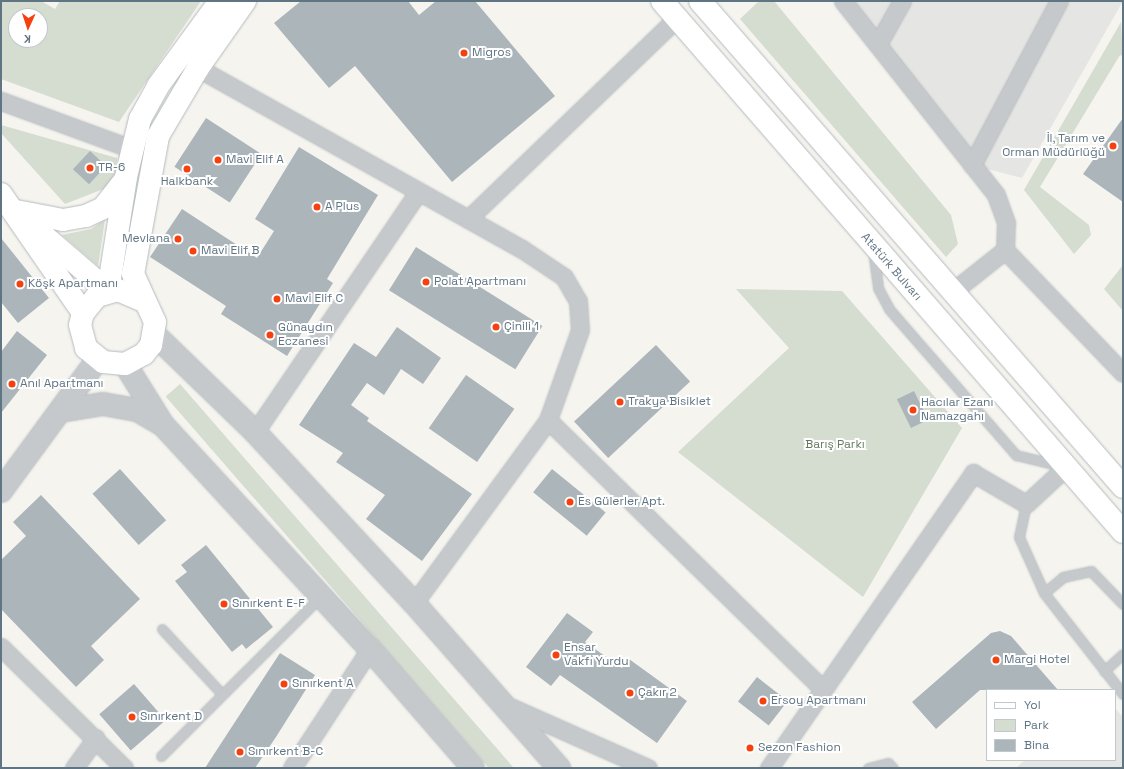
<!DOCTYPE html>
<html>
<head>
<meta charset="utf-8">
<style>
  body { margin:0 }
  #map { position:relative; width:1124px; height:769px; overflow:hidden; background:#f5f4ef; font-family:"Space Grotesk",sans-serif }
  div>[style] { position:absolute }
  .built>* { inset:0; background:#e5e6e3 }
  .green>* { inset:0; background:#d5dcd0; transform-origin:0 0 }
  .building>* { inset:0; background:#acb5ba; transform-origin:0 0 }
  .roads { filter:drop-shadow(0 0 1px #b5bbbf) drop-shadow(0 0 1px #b5bbbf) }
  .service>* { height:9px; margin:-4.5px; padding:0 4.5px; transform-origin:4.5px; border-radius:4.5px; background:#c6c9cc }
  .minor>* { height:17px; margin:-8.5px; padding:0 8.5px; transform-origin:8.5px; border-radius:8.5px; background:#c6c9cc }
  .tertiary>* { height:22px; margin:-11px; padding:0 11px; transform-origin:11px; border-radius:11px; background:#c6c9cc }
  .secondary>* { height:22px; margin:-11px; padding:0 11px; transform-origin:11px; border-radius:11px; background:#fff }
  .primary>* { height:22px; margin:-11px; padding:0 11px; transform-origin:11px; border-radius:11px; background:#fff }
  .dots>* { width:11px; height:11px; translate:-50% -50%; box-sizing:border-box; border:2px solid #fff; border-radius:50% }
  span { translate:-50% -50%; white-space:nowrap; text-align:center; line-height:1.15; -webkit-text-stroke:4px #fff; paint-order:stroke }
  .poi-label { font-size:12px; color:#607584 }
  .left { translate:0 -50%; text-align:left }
  .right { translate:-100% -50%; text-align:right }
  .street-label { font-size:12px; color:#607584 }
  .park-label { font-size:12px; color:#667a60 }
  .frame { position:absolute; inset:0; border:2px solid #607584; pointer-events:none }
  .legend { position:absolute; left:986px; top:689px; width:130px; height:72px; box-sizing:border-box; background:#fff; border:1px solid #bfc8ce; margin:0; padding:5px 7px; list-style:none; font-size:12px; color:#607584 }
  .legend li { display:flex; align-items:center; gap:8px; height:20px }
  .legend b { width:20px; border:1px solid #bfc8ce }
  .north { position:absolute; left:8px; top:8px; width:40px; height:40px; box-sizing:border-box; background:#fff; border:1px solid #bfc8ce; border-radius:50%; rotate:183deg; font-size:11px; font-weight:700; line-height:16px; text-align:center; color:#607584 }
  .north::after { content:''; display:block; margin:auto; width:14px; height:18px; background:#f5400f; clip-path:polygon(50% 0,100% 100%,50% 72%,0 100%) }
</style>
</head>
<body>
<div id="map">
  <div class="built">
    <i style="clip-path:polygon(843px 1px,1123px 1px,1022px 178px,972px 165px)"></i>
    <i style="clip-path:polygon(1115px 708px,1123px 717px,1123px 768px,1016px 768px,1025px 760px,1115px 760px)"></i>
  </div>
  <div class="green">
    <i style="clip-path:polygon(evenodd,1px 1px,41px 1px,55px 9px,60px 1px,201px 1px,119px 122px,1px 79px,1px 1px,16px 16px,40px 16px,40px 40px,16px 40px,16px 16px)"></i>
    <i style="clip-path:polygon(759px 1px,774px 1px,951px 215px,958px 244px,946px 257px,740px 19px)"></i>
    <i style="clip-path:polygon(1121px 22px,1123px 56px,1120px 55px,1040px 187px,1089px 225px,1091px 235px,1074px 254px,1024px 190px)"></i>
    <i style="clip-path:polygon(1px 125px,117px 158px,116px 172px,106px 188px,65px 204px,1px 133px)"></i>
    <i style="clip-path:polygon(105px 219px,98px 266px,62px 235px,91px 229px)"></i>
    <i style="clip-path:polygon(1123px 265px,1123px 311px,1104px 289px)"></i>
    <i style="clip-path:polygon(736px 289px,842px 291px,962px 428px,863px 597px,678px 452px,789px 348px)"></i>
    <i style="left:180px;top:384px;width:512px;height:19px;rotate:49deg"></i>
  </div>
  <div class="building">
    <i style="clip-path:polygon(301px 1px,408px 1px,419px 15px,436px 1px,475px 1px,555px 96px,452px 182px,355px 66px,329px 88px,274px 23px)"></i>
    <i style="left:206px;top:118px;width:66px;height:58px;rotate:33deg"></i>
    <i style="clip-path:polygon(1123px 118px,1123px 202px,1083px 174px)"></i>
    <i style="clip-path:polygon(299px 147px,378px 195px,327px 279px,333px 283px,287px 356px,221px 314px,226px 306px,150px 257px,182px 209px,257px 258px,274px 231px,255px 219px)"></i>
    <i style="left:90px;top:151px;width:22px;height:25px;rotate:43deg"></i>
    <i style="clip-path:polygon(1px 238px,49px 298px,18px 323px,1px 302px)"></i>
    <i style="left:416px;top:247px;width:149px;height:51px;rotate:32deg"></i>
    <i style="clip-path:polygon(397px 327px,441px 358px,423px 384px,401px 369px,384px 395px,367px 383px,351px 405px,369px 418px,367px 421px,472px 494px,422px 561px,366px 519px,385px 495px,336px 462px,343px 453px,299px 425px,354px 343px,376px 357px)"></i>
    <i style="clip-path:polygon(17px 331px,47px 355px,1px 413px,1px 352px)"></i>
    <i style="left:656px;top:345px;width:50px;height:112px;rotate:47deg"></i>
    <i style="left:466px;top:375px;width:59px;height:65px;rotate:35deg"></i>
    <i style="left:914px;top:391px;width:32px;height:19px;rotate:64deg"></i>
    <i style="left:120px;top:469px;width:69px;height:37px;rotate:48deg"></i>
    <i style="left:552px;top:469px;width:69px;height:30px;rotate:39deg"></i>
    <i style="clip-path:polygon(41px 495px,140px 599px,91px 646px,104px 660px,76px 687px,1px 609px,1px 560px,26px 536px,13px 522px)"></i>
    <i style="clip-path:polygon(206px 545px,273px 627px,246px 649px,242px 644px,232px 652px,175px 581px,187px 572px,181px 565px)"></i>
    <i style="clip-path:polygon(567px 613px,593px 632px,585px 642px,622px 668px,629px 659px,687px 701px,657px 743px,560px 675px,551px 686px,526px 667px)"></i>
    <i style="clip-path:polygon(1000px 631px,1011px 636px,1058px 690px,980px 690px,936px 729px,912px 702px,991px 633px)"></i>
    <i style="clip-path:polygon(280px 653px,315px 675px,276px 737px,255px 768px,205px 768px)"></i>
    <i style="left:757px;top:677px;width:39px;height:31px;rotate:38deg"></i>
    <i style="left:134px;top:684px;width:48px;height:46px;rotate:49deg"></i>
  </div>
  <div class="roads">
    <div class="service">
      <i style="left:873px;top:251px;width:37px;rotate:82deg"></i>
      <i style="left:878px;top:288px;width:24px;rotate:62deg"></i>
      <i style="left:889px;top:309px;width:194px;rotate:49deg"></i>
      <i style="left:1016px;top:455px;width:46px;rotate:13.7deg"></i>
      <i style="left:1026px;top:504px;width:34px;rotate:102deg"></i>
      <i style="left:1019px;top:537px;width:61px;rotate:65.9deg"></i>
      <i style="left:1044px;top:593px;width:128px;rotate:52deg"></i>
      <i style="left:1044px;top:593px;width:25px;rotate:-40deg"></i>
      <i style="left:1063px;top:577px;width:29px;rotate:-12deg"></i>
      <i style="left:1091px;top:571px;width:46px;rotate:45.9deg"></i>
      <i style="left:162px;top:629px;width:87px;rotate:47.3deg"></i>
      <i style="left:1104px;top:671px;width:25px;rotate:-42deg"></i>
      <i style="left:161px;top:756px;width:226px;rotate:-45deg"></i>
      <i style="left:868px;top:768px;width:21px;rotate:-14deg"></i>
      <i style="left:888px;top:763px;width:7px;rotate:45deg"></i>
    </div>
    <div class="minor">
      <i style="left:843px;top:1px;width:247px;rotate:51.7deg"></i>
      <i style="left:996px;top:195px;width:30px;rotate:70deg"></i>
      <i style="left:1006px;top:223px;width:27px;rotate:92deg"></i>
      <i style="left:1005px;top:250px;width:68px;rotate:141.6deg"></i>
      <i style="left:878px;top:44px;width:49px;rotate:-60.8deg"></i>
      <i style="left:198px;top:68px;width:371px;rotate:29.2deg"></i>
      <i style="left:522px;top:249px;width:50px;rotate:33.7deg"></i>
      <i style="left:564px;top:277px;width:28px;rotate:60deg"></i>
      <i style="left:578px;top:301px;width:29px;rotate:86deg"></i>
      <i style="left:580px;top:330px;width:96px;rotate:109.6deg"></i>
      <i style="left:548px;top:420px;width:227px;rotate:126.2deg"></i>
      <i style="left:1px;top:101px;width:140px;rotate:20.1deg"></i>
      <i style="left:972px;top:165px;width:186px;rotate:-62.1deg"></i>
      <i style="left:468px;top:219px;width:290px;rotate:-43.9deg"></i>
      <i style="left:1005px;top:250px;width:170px;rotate:46.2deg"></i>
      <i style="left:548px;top:420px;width:383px;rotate:44.4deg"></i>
      <i style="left:255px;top:432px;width:290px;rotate:-55.8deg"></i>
      <i style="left:1px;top:647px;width:173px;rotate:44.5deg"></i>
      <i style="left:508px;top:706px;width:153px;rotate:23.9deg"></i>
      <i style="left:74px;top:768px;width:37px;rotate:-54deg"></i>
      <i style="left:292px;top:768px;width:142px;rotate:-56.8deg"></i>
      <i style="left:769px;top:768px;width:359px;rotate:-55.3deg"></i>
      <i style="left:973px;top:473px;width:61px;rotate:30.3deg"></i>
      <i style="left:1026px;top:504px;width:54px;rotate:-42.8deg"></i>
    </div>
    <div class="tertiary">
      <i style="left:154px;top:334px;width:141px;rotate:44.1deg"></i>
      <i style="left:255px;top:432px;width:233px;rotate:47.1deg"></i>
      <i style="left:414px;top:603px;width:220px;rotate:48.7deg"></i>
      <i style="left:125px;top:364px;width:72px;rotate:58.1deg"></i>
      <i style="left:163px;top:425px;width:305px;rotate:47.3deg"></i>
      <i style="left:370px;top:649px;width:157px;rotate:49.1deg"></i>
      <i style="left:61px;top:411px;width:43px;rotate:-9.5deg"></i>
      <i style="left:103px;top:404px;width:35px;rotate:10deg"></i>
      <i style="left:137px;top:410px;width:28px;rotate:30deg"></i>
      <i style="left:1px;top:491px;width:164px;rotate:-53.7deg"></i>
    </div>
    <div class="secondary">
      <i style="left:1px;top:194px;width:145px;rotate:55.4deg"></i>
      <i style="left:16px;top:211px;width:48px;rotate:10.8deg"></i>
      <i style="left:63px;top:220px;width:23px;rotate:-10deg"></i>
      <i style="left:86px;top:216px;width:19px;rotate:-25deg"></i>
      <i style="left:103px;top:208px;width:34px;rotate:-52deg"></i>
      <i style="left:36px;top:229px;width:95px;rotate:40.7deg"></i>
      <i style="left:108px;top:291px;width:115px;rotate:-81deg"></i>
      <i style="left:126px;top:177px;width:60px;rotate:-76.4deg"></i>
      <i style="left:140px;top:119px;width:38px;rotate:-61deg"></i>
      <i style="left:158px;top:86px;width:105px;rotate:-53.9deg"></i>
      <i style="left:144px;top:301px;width:28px;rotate:-157deg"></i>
      <i style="left:118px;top:290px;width:22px;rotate:164deg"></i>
      <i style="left:97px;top:296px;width:22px;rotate:129deg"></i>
      <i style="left:83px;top:313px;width:12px;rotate:104deg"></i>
      <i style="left:80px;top:325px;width:24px;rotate:75deg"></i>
      <i style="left:86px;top:348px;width:22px;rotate:39deg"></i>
      <i style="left:103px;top:362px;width:22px;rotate:5deg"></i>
      <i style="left:125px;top:364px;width:21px;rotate:-28deg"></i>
      <i style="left:144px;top:354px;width:11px;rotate:-52deg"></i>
      <i style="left:151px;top:345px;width:23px;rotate:-80deg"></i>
      <i style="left:155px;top:322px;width:53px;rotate:-114.6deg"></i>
      <i style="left:133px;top:274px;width:140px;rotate:-79.7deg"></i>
      <i style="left:158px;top:136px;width:79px;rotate:-59.5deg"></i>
      <i style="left:198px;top:68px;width:82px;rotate:-55deg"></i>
    </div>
    <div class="primary">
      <i style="left:662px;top:1px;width:703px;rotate:49.04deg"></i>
      <i style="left:700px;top:1px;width:644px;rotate:48.96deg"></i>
    </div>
  </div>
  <div class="dots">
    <i style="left:464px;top:53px;background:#f5400f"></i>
    <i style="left:1113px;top:146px;background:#f5400f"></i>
    <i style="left:218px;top:160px;background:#f5400f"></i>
    <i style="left:90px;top:168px;background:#f5400f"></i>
    <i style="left:187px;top:169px;background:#f5400f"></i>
    <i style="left:317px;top:207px;background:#f5400f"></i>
    <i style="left:178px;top:239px;background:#f5400f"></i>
    <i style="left:193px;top:251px;background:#f5400f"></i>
    <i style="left:426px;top:282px;background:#f5400f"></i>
    <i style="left:20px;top:284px;background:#f5400f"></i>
    <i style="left:277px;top:299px;background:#f5400f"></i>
    <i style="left:496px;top:327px;background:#f5400f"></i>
    <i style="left:270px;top:335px;background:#f5400f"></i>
    <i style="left:12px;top:384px;background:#f5400f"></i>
    <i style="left:620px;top:402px;background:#f5400f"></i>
    <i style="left:913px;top:410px;background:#f5400f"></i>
    <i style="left:570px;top:502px;background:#f5400f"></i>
    <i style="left:224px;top:604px;background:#f5400f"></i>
    <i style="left:556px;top:655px;background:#f5400f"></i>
    <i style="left:996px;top:660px;background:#f5400f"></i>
    <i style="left:284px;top:684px;background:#f5400f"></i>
    <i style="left:630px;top:693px;background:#f5400f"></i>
    <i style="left:763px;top:701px;background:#f5400f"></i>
    <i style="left:132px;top:717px;background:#f5400f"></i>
    <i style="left:750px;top:748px;background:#f5400f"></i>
    <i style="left:240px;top:752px;background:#f5400f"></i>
  </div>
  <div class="poi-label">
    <span class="left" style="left:472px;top:53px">Migros</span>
    <span class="right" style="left:1105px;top:146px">İl, Tarım ve<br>Orman Müdürlüğü</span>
    <span class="left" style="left:226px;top:160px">Mavi Elif A</span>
    <span class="left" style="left:98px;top:168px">TR-6</span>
    <span style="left:187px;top:182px">Halkbank</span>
    <span class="left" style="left:325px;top:207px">A Plus</span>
    <span class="right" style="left:170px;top:239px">Mevlana</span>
    <span class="left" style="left:201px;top:251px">Mavi Elif B</span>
    <span class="left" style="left:434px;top:282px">Polat Apartmanı</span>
    <span class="left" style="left:28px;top:284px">Köşk Apartmanı</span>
    <span class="left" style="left:285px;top:299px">Mavi Elif C</span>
    <span class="left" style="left:504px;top:327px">Çinili 1</span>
    <span class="left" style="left:278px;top:335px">Günaydın<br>Eczanesi</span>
    <span class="left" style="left:20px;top:384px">Anıl Apartmanı</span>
    <span class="left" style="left:628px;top:402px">Trakya Bisiklet</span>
    <span class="left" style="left:921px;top:410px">Hacılar Ezanı<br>Namazgahı</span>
    <span class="left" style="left:578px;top:502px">Es Gülerler Apt.</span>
    <span class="left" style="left:232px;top:604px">Sınırkent E-F</span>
    <span class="left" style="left:564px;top:655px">Ensar<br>Vakfı Yurdu</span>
    <span class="left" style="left:1004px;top:660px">Margi Hotel</span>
    <span class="left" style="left:292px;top:684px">Sınırkent A</span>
    <span class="left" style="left:638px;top:693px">Çakır 2</span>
    <span class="left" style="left:771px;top:701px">Ersoy Apartmanı</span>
    <span class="left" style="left:140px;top:717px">Sınırkent D</span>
    <span class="left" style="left:758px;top:748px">Sezon Fashion</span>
    <span class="left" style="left:248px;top:752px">Sınırkent B-C</span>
  </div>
  <div class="street-label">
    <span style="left:891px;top:267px;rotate:49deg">Atatürk Bulvarı</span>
  </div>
  <div class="park-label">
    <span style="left:835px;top:445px">Barış Parkı</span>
  </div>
  <div class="frame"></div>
  <ul class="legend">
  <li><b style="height:5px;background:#fff"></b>Yol</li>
  <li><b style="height:11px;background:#d5dcd0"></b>Park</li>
  <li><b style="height:11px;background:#acb5ba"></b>Bina</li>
  </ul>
  <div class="north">K</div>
</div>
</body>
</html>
